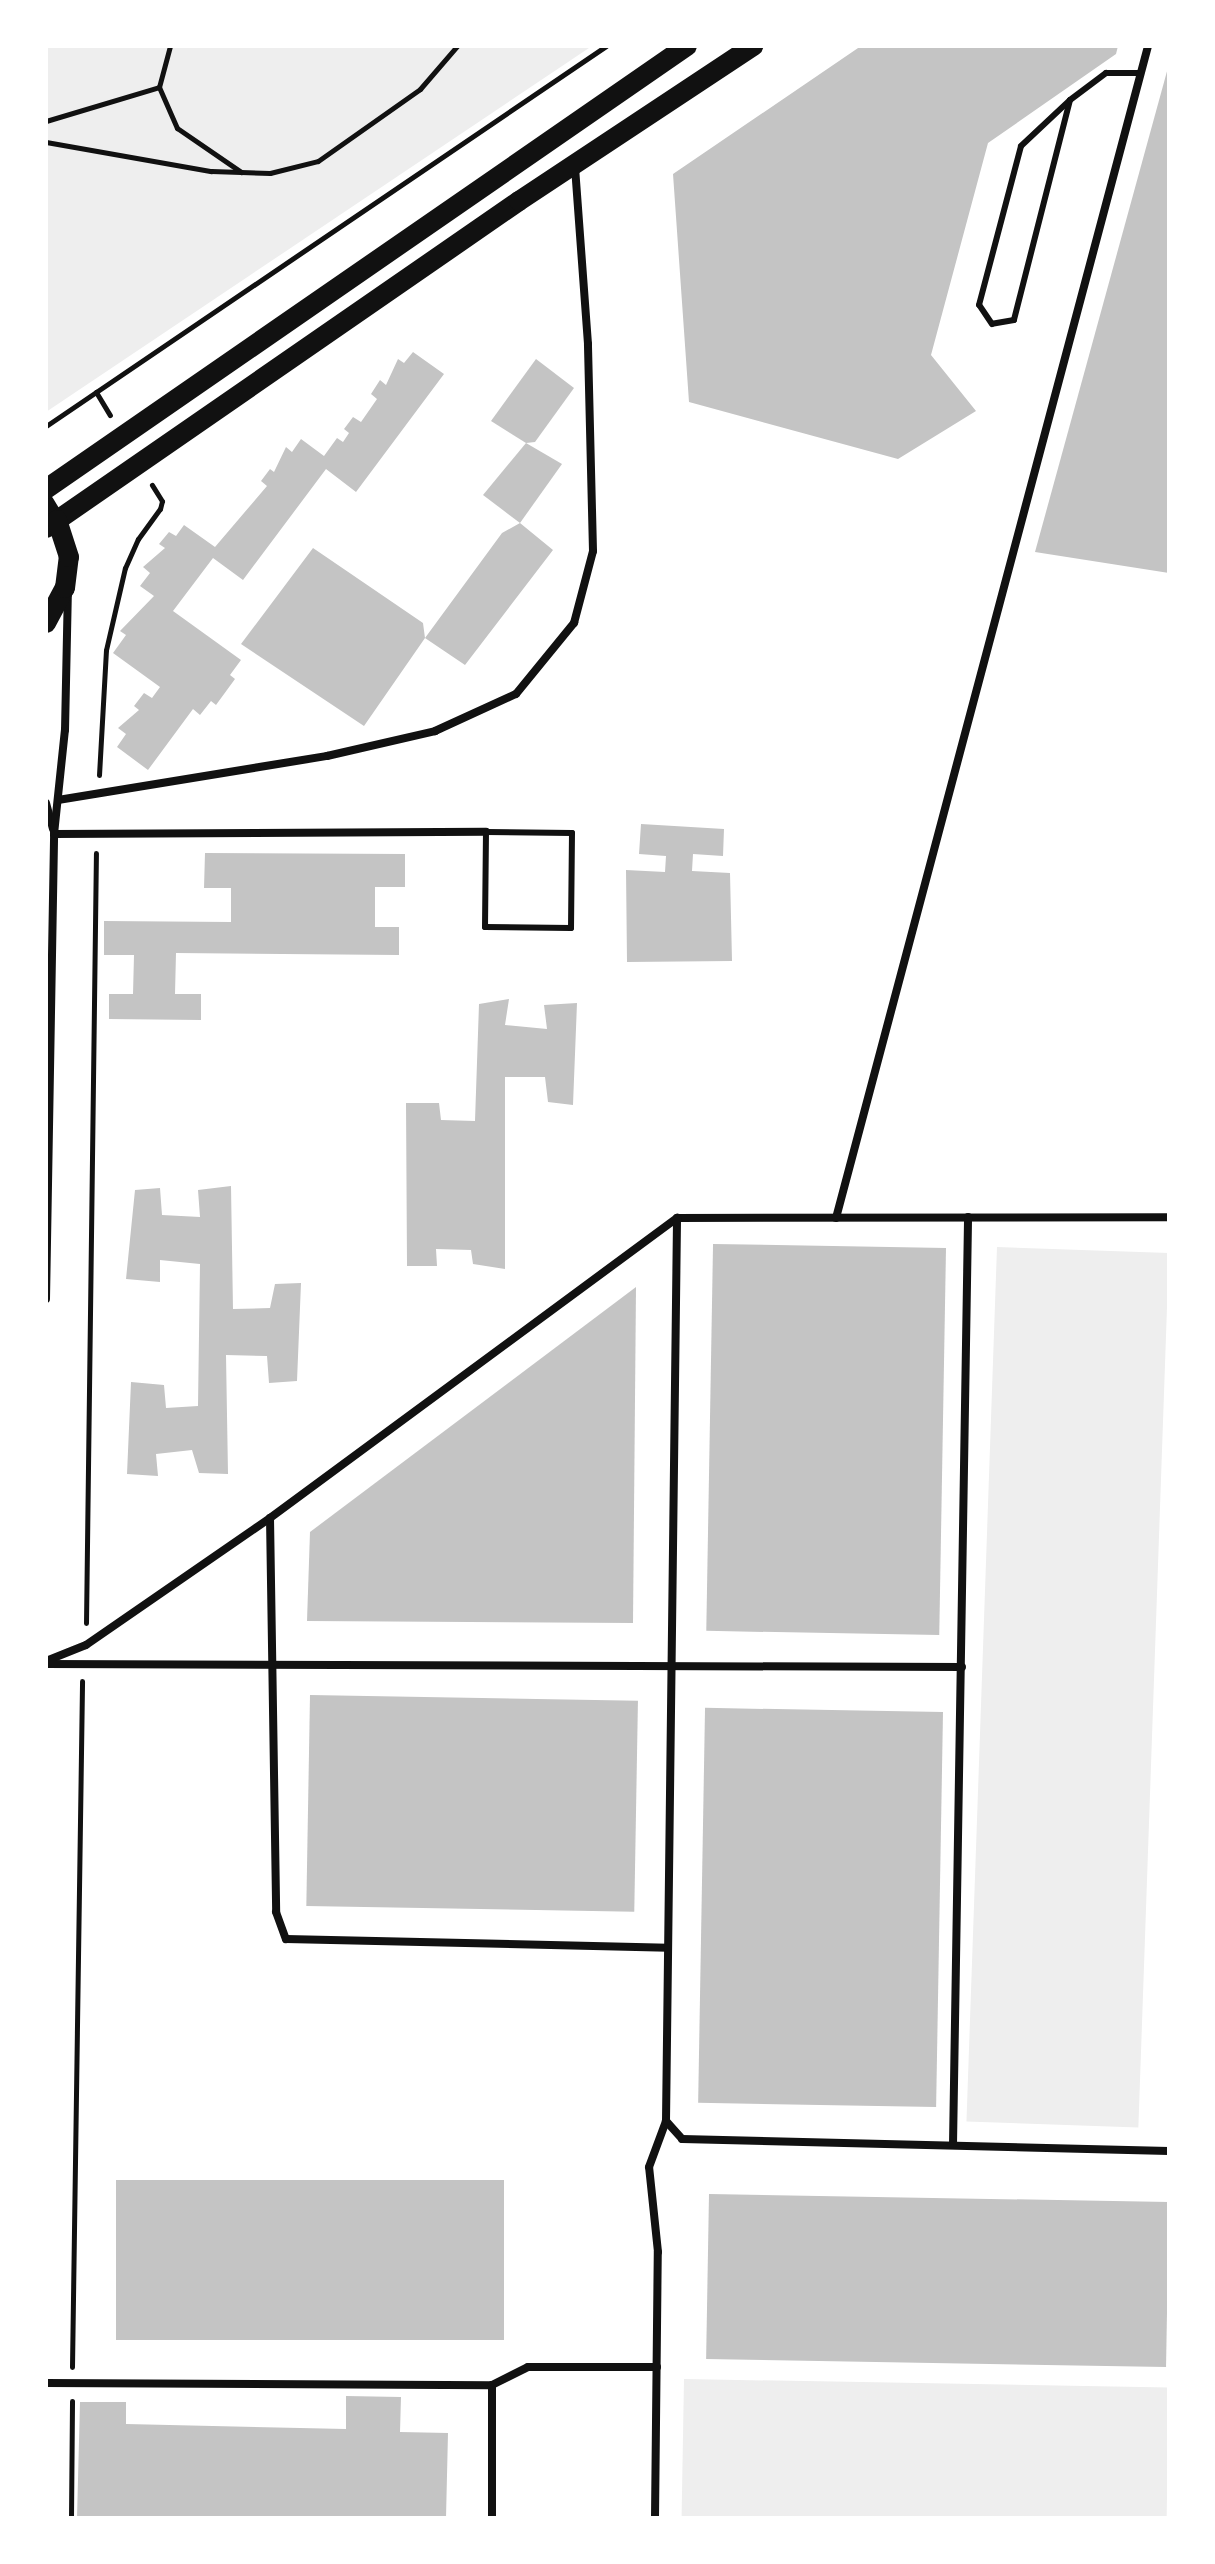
<!DOCTYPE html>
<html>
<head>
<meta charset="utf-8">
<style>
  body { margin:0 }
  #map { position:relative; width:1215px; height:2564px; overflow:hidden; background:#fff; font-family:Quicksand,sans-serif }
  div>[style] { position:absolute }
  .green>* { inset:0; background:#eee; transform-origin:0 0 }
  .building>* { inset:0; background:#c4c4c4; transform-origin:0 0 }
  .path>* { height:5px; margin:-2.5px; padding:0 2.5px; transform-origin:2.5px; border-radius:2.5px; background:#111 }
  .service>* { height:6px; margin:-3px; padding:0 3px; transform-origin:3px; border-radius:3px; background:#111 }
  .minor>* { height:8px; margin:-4px; padding:0 4px; transform-origin:4px; border-radius:4px; background:#111 }
  .secondary>* { height:16px; margin:-8px; padding:0 8px; transform-origin:8px; border-radius:8px; background:#111 }
  .primary>* { height:20px; margin:-10px; padding:0 10px; transform-origin:10px; border-radius:10px; background:#111 }
  span { translate:-50% -50%; white-space:nowrap; text-align:center; line-height:1.15; -webkit-text-stroke:7px #fff; paint-order:stroke }
  .frame { position:absolute; inset:0; border:48px solid #fff; pointer-events:none }
</style>
</head>
<body>
<div id="map">
  <div class="green">
    <i style="clip-path:polygon(46px 46px,592px 46px,46px 412px)"></i>
    <i style="left:997px;top:1247px;width:172px;height:875px;rotate:2deg"></i>
    <i style="left:684px;top:2379px;width:485px;height:139px;rotate:1deg"></i>
  </div>
  <div class="building">
    <i style="clip-path:polygon(861px 46px,1118px 46px,1116px 54px,988px 143px,931px 355px,976px 411px,898px 459px,689px 402px,673px 174px)"></i>
    <i style="clip-path:polygon(1169px 64px,1169px 573px,1035px 552px)"></i>
    <i style="clip-path:polygon(413px 352px,444px 374px,356px 492px,326px 469px,243px 580px,213px 558px,173px 611px,241px 660px,230px 675px,235px 679px,216px 705px,211px 701px,200px 715px,193px 709px,148px 770px,117px 747px,126px 734px,118px 728px,139px 710px,134px 706px,144px 693px,152px 698px,160px 687px,113px 653px,126px 635px,120px 631px,154px 596px,140px 586px,150px 573px,143px 567px,165px 548px,159px 544px,169px 532px,176px 536px,184px 525px,215px 547px,267px 486px,261px 481px,270px 469px,274px 472px,286px 447px,292px 452px,301px 439px,324px 456px,337px 438px,343px 442px,349px 433px,344px 429px,353px 417px,361px 422px,377px 399px,371px 394px,380px 380px,386px 385px,398px 359px,404px 363px)"></i>
    <i style="clip-path:polygon(536px 359px,574px 388px,535px 442px,526px 443px,491px 421px)"></i>
    <i style="clip-path:polygon(526px 443px,562px 464px,520px 523px,483px 495px)"></i>
    <i style="clip-path:polygon(520px 523px,553px 550px,465px 665px,425px 638px,364px 726px,241px 644px,313px 548px,423px 623px,425px 638px,502px 533px)"></i>
    <i style="clip-path:polygon(641px 824px,724px 829px,723px 856px,693px 854px,692px 871px,730px 873px,732px 961px,627px 962px,626px 870px,665px 872px,666px 856px,639px 854px)"></i>
    <i style="clip-path:polygon(205px 853px,405px 854px,405px 887px,375px 887px,375px 927px,399px 927px,399px 955px,176px 953px,175px 994px,201px 994px,201px 1020px,109px 1019px,109px 994px,133px 994px,134px 955px,104px 955px,104px 921px,231px 922px,231px 888px,204px 888px)"></i>
    <i style="clip-path:polygon(509px 999px,505px 1025px,547px 1029px,544px 1005px,577px 1003px,573px 1105px,548px 1102px,545px 1077px,505px 1077px,505px 1269px,473px 1264px,471px 1250px,436px 1249px,437px 1266px,407px 1266px,406px 1103px,439px 1103px,441px 1120px,475px 1121px,479px 1004px)"></i>
    <i style="clip-path:polygon(231px 1186px,233px 1309px,270px 1308px,275px 1284px,301px 1283px,297px 1381px,269px 1383px,267px 1356px,226px 1355px,228px 1474px,199px 1473px,192px 1450px,156px 1454px,158px 1476px,127px 1474px,131px 1382px,164px 1385px,166px 1408px,198px 1406px,200px 1264px,160px 1260px,160px 1282px,126px 1279px,135px 1190px,160px 1188px,162px 1215px,200px 1217px,198px 1190px)"></i>
    <i style="left:946px;top:1248px;width:387px;height:233px;rotate:91deg"></i>
    <i style="clip-path:polygon(636px 1287px,633px 1623px,307px 1621px,310px 1532px)"></i>
    <i style="left:310px;top:1695px;width:328px;height:211px;rotate:1deg"></i>
    <i style="left:943px;top:1712px;width:395px;height:238px;rotate:91deg"></i>
    <i style="left:116px;top:2180px;width:388px;height:160px"></i>
    <i style="left:709px;top:2194px;width:460px;height:165px;rotate:1deg"></i>
    <i style="clip-path:polygon(346px 2396px,401px 2397px,400px 2432px,448px 2433px,446px 2518px,77px 2518px,80px 2402px,126px 2402px,126px 2424px,346px 2429px)"></i>
  </div>
  <div class="path">
    <i style="left:170px;top:46px;width:42px;rotate:105deg"></i>
    <i style="left:159px;top:87px;width:45px;rotate:66.3deg"></i>
    <i style="left:177px;top:128px;width:78px;rotate:34.5deg"></i>
    <i style="left:46px;top:121px;width:118px;rotate:-16.7deg"></i>
    <i style="left:46px;top:142px;width:168px;rotate:10deg"></i>
    <i style="left:211px;top:171px;width:59px;rotate:1.9deg"></i>
    <i style="left:270px;top:173px;width:49px;rotate:-14deg"></i>
    <i style="left:318px;top:161px;width:125px;rotate:-35.2deg"></i>
    <i style="left:420px;top:89px;width:57px;rotate:-49.3deg"></i>
    <i style="left:96px;top:392px;width:27px;rotate:59deg"></i>
    <i style="left:46px;top:426px;width:677px;rotate:-34.16deg"></i>
    <i style="left:99px;top:775px;width:125px;rotate:-86.8deg"></i>
    <i style="left:106px;top:650px;width:84px;rotate:-77deg"></i>
    <i style="left:125px;top:568px;width:32px;rotate:-66deg"></i>
    <i style="left:138px;top:539px;width:37px;rotate:-54deg"></i>
    <i style="left:160px;top:509px;width:8px;rotate:-76deg"></i>
    <i style="left:162px;top:501px;width:19px;rotate:-122deg"></i>
    <i style="left:86px;top:1623px;width:770px;rotate:-89.26deg"></i>
    <i style="left:72px;top:2367px;width:686px;rotate:-89.16deg"></i>
    <i style="left:71px;top:2518px;width:117px;rotate:-89.5deg"></i>
  </div>
  <div class="service">
    <i style="left:1070px;top:100px;width:227px;rotate:104.3deg"></i>
    <i style="left:1014px;top:320px;width:22px;rotate:170deg"></i>
    <i style="left:992px;top:324px;width:23px;rotate:-124deg"></i>
    <i style="left:979px;top:305px;width:164px;rotate:-75.2deg"></i>
    <i style="left:1021px;top:146px;width:67px;rotate:-43.2deg"></i>
    <i style="left:1070px;top:100px;width:45px;rotate:-36.9deg"></i>
    <i style="left:1106px;top:73px;width:35px"></i>
    <i style="left:486px;top:832px;width:86px;rotate:0.7deg"></i>
    <i style="left:572px;top:833px;width:95px;rotate:90.6deg"></i>
    <i style="left:571px;top:928px;width:86px;rotate:-179.3deg"></i>
    <i style="left:485px;top:927px;width:95px;rotate:-89.4deg"></i>
  </div>
  <div class="minor">
    <i style="left:58px;top:800px;width:273px;rotate:-9.3deg"></i>
    <i style="left:327px;top:756px;width:111px;rotate:-13deg"></i>
    <i style="left:435px;top:731px;width:89px;rotate:-24.6deg"></i>
    <i style="left:516px;top:694px;width:92px;rotate:-50.8deg"></i>
    <i style="left:574px;top:623px;width:74px;rotate:-75.2deg"></i>
    <i style="left:593px;top:551px;width:207px;rotate:-91.4deg"></i>
    <i style="left:588px;top:344px;width:178px;rotate:-94.2deg"></i>
    <i style="left:46px;top:803px;width:27px;rotate:75deg"></i>
    <i style="left:54px;top:834px;width:432px;rotate:-0.3deg"></i>
    <i style="left:677px;top:1218px;width:492px;rotate:-0.1deg"></i>
    <i style="left:836px;top:1218px;width:1213px;rotate:-75.09deg"></i>
    <i style="left:46px;top:1299px;width:465px;rotate:-89deg"></i>
    <i style="left:54px;top:834px;width:105px;rotate:-84deg"></i>
    <i style="left:65px;top:730px;width:138px;rotate:-88.8deg"></i>
    <i style="left:270px;top:1518px;width:394px;rotate:89.1deg"></i>
    <i style="left:276px;top:1912px;width:29px;rotate:70deg"></i>
    <i style="left:286px;top:1939px;width:382px;rotate:1.3deg"></i>
    <i style="left:46px;top:1661px;width:43px;rotate:-21.8deg"></i>
    <i style="left:86px;top:1645px;width:224px;rotate:-34.6deg"></i>
    <i style="left:270px;top:1518px;width:506px;rotate:-36.39deg"></i>
    <i style="left:46px;top:1664px;width:916px;rotate:0.19deg"></i>
    <i style="left:666px;top:2121px;width:24px;rotate:48deg"></i>
    <i style="left:682px;top:2139px;width:487px;rotate:1.4deg"></i>
    <i style="left:953px;top:2145px;width:928px;rotate:-89.07deg"></i>
    <i style="left:46px;top:2383px;width:446px;rotate:0.3deg"></i>
    <i style="left:492px;top:2385px;width:133px;rotate:90deg"></i>
    <i style="left:492px;top:2385px;width:40px;rotate:-26.6deg"></i>
    <i style="left:528px;top:2367px;width:129px"></i>
    <i style="left:655px;top:2518px;width:266px;rotate:-89.4deg"></i>
    <i style="left:658px;top:2252px;width:85px;rotate:-96deg"></i>
    <i style="left:649px;top:2167px;width:49px;rotate:-69.7deg"></i>
    <i style="left:666px;top:2121px;width:903px;rotate:-89.3deg"></i>
  </div>
  <div class="secondary">
    <i style="left:46px;top:502px;width:21px;rotate:59deg"></i>
  </div>
  <div class="primary">
    <i style="left:46px;top:489px;width:779px;rotate:-34.65deg"></i>
    <i style="left:46px;top:528px;width:575px;rotate:-34.66deg"></i>
    <i style="left:519px;top:201px;width:281px;rotate:-33.5deg"></i>
    <i style="left:46px;top:623px;width:40px;rotate:-62deg"></i>
    <i style="left:65px;top:588px;width:31px;rotate:-83deg"></i>
    <i style="left:69px;top:557px;width:39px;rotate:-108deg"></i>
  </div>
  <div class="frame"></div>
</div>
</body>
</html>
